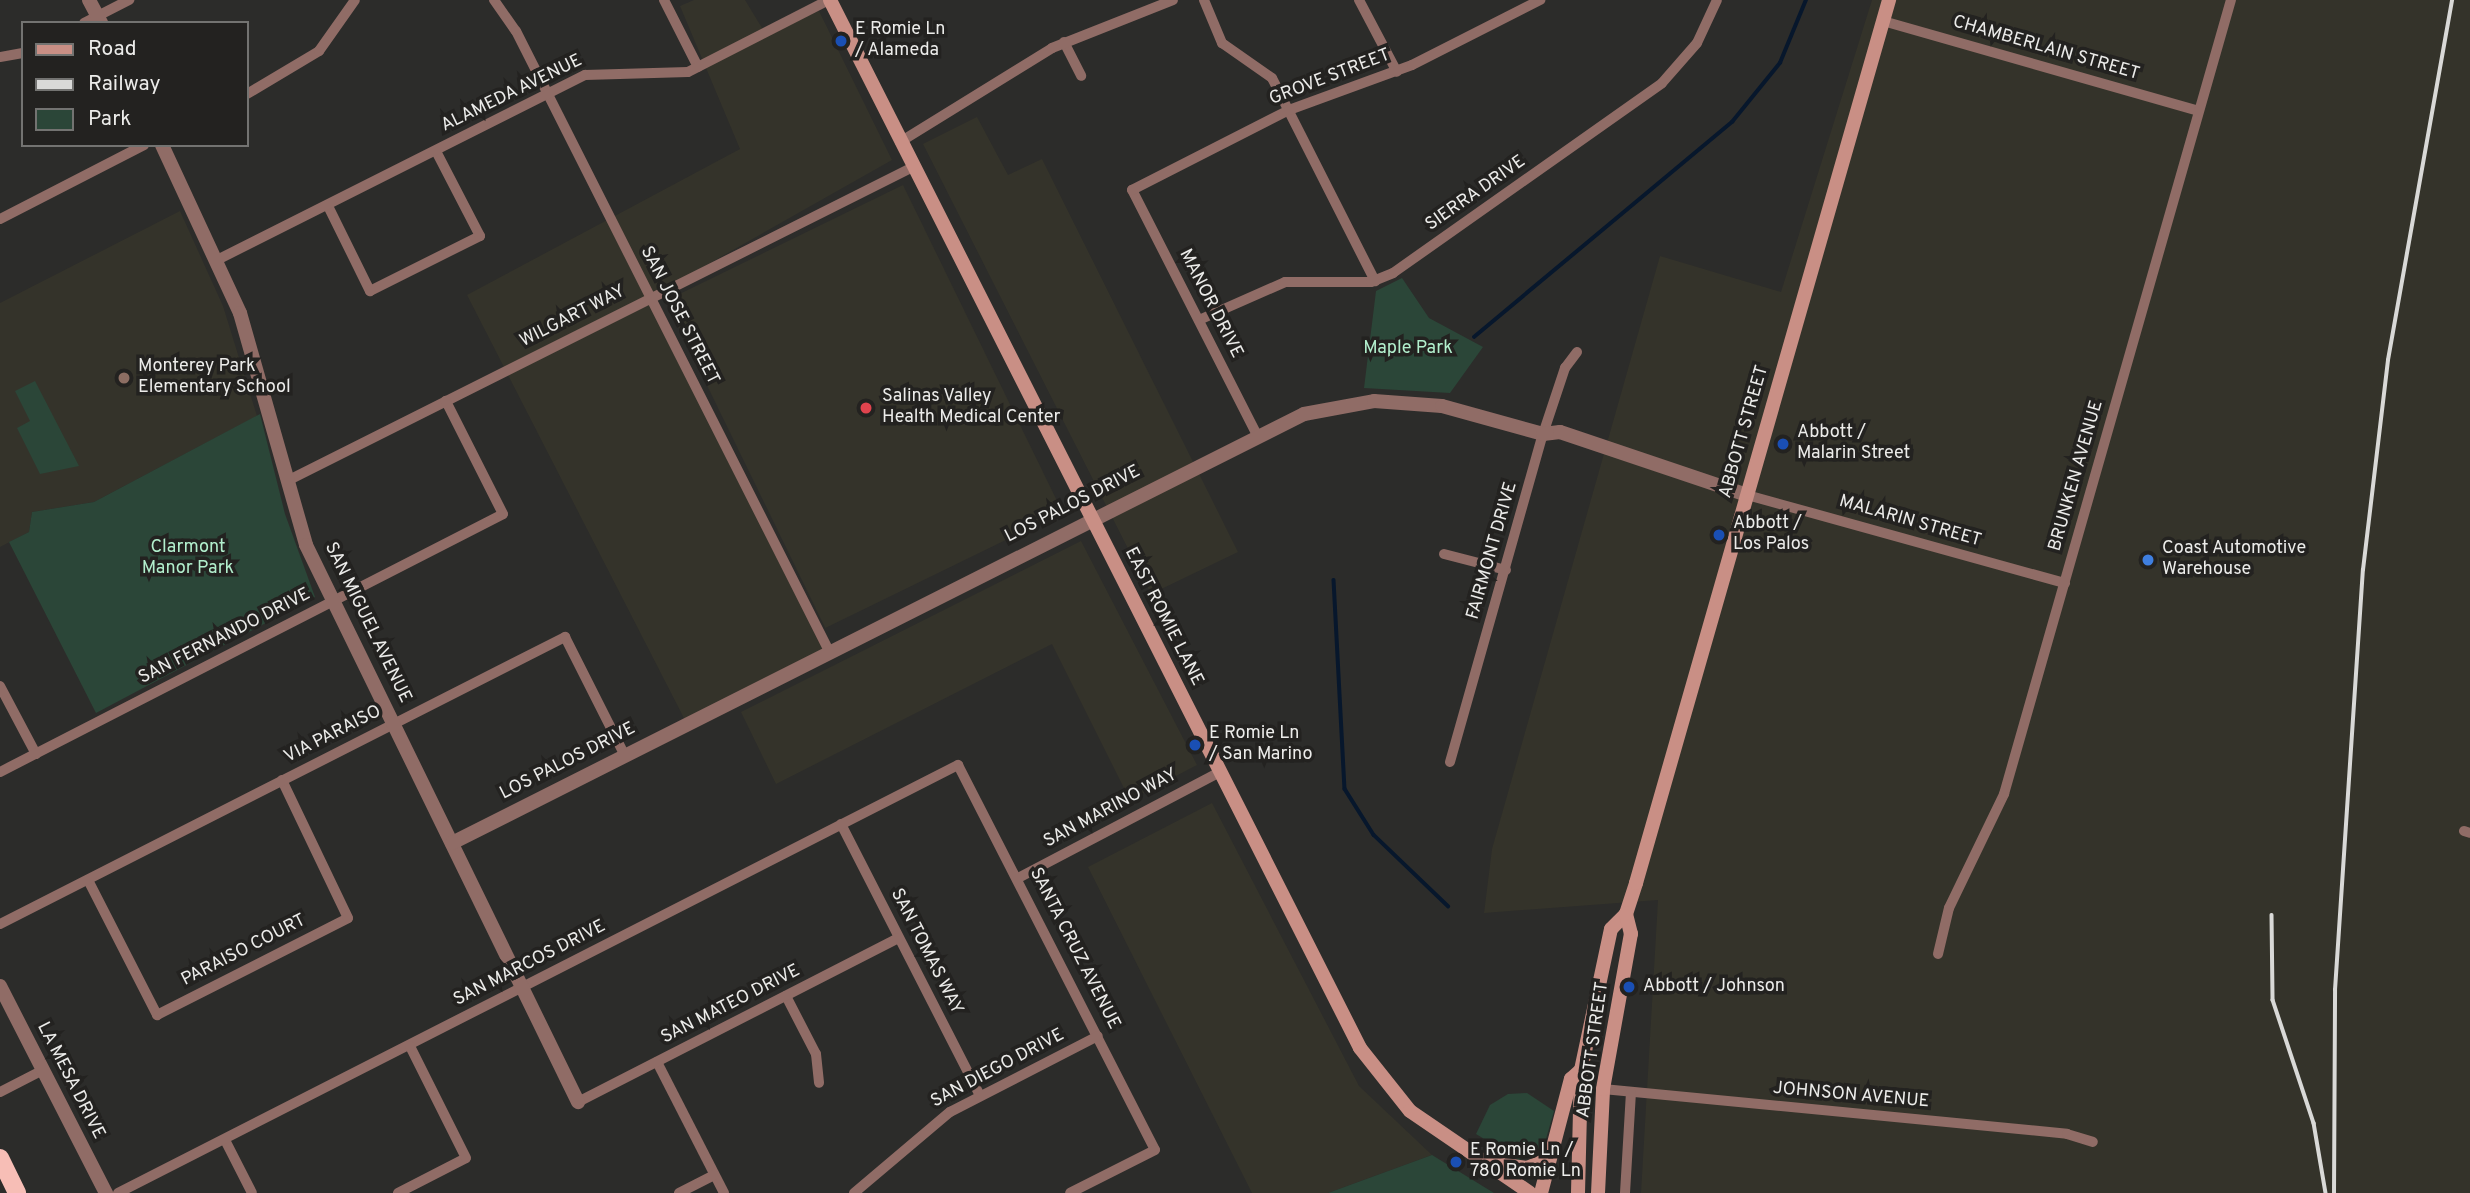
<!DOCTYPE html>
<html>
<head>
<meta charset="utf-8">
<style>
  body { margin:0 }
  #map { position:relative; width:2470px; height:1193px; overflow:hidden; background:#2c2c2a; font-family:Overpass,sans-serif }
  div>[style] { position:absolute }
  .built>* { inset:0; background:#34332a; transform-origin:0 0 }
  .green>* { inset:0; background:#2b4638 }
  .stream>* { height:3.5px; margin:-1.75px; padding:0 1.75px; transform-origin:1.75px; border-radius:1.75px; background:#07172c }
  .minor>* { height:10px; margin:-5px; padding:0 5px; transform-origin:5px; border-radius:5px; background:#906c66 }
  .tertiary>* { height:14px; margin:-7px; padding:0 7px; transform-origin:7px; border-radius:7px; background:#906c66 }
  .secondary>* { height:14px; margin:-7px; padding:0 7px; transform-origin:7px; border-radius:7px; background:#c98f85 }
  .trunk>* { height:18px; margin:-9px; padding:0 9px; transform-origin:9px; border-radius:9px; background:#f7beb6 }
  .rail>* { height:3.5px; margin:-1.75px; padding:0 1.75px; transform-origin:1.75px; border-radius:1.75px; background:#d9d9d7 }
  .dots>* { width:19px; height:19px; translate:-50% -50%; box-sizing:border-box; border:4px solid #232220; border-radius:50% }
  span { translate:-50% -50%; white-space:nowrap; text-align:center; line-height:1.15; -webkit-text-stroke:7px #232220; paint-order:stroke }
  .poi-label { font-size:18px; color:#ececea }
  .left { translate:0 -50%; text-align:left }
  .street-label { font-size:18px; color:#ececea }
  .park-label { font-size:18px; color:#b2efcd }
  .legend { position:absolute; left:21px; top:21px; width:228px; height:126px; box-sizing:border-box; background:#232220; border:2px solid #737371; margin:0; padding:9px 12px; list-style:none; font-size:21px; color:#ececea }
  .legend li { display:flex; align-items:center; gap:14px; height:35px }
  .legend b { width:35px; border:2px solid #737371 }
</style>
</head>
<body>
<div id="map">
  <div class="built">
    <i style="clip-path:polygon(694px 0,745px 0,765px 33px,819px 11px,892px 160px,650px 297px,829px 651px,687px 724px,467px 295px,740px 149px,680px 6px)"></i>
    <i style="clip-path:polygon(1872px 0,2470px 0,2470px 1193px,1641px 1193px,1658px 900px,1484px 913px,1492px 849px,1660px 256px,1781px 292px)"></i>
    <i style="clip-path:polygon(977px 117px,1008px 175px,1042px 159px,1238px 552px,1151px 594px,923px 144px)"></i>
    <i style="left:903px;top:185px;width:364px;height:264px;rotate:64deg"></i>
    <i style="clip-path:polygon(180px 211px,223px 306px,257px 416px,94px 502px,32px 512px,29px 532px,0 547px,0 303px)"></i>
    <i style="clip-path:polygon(1081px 541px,1197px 765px,1130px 800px,1052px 644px,776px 784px,741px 712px)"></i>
    <i style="clip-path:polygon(1212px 803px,1359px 1086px,1432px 1155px,1328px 1193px,1252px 1193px,1088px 867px)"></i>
  </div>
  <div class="green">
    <i style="clip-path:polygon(1402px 278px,1429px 318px,1483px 347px,1450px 393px,1364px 388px,1376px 291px)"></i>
    <i style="clip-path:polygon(35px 381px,79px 466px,40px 474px,17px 428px,30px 421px,15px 391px)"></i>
    <i style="clip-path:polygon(260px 414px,285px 514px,315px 597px,96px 713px,9px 542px,29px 532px,32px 512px,94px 502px)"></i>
    <i style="clip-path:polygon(1527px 1093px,1554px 1111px,1544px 1146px,1519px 1160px,1476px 1134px,1490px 1105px,1508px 1094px)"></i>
    <i style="clip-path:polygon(1432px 1155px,1494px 1193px,1328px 1193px)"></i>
  </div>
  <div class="stream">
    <i style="left:1474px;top:337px;width:336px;rotate:-39.8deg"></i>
    <i style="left:1732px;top:122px;width:76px;rotate:-50.9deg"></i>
    <i style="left:1780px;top:63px;width:68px;rotate:-67.6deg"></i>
    <i style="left:1334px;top:580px;width:209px;rotate:87deg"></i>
    <i style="left:1345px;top:789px;width:54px;rotate:57.8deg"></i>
    <i style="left:1374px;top:835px;width:103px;rotate:43.8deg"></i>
  </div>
  <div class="minor">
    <i style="left:494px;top:0;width:38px;rotate:55deg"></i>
    <i style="left:516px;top:31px;width:695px;rotate:63.21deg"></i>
    <i style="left:664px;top:0;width:75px;rotate:63.1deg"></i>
    <i style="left:1204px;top:0;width:47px;rotate:67.3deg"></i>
    <i style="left:1222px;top:43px;width:61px;rotate:35deg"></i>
    <i style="left:1272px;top:78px;width:228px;rotate:63.1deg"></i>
    <i style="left:1359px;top:0;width:81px;rotate:62.2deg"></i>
    <i style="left:1883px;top:21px;width:328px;rotate:15.9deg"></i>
    <i style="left:84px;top:23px;width:51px;rotate:-27.1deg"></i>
    <i style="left:1064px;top:42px;width:38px;rotate:63deg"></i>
    <i style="left:0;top:57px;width:23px;rotate:-10deg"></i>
    <i style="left:247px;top:94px;width:84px;rotate:-30.8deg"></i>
    <i style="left:319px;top:51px;width:62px;rotate:-54.8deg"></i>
    <i style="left:900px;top:142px;width:179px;rotate:-31.7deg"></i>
    <i style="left:1052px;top:48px;width:130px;rotate:-21.6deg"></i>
    <i style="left:328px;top:206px;width:95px;rotate:63.7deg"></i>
    <i style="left:370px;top:291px;width:123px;rotate:-26.6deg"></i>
    <i style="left:480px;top:236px;width:96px;rotate:-117.4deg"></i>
    <i style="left:0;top:219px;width:162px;rotate:-27.2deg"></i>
    <i style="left:219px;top:259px;width:410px;rotate:-26.7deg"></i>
    <i style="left:585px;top:75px;width:103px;rotate:-1.7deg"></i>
    <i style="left:688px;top:72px;width:158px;rotate:-27.1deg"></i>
    <i style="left:1199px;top:320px;width:94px;rotate:-23.8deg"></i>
    <i style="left:1285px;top:282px;width:86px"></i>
    <i style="left:1371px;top:282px;width:24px;rotate:-22deg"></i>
    <i style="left:1393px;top:273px;width:329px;rotate:-35.2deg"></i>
    <i style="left:1662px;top:83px;width:53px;rotate:-48.8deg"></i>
    <i style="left:1697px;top:43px;width:47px;rotate:-65.1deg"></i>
    <i style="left:1256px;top:433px;width:273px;rotate:-117deg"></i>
    <i style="left:1132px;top:190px;width:176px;rotate:-27deg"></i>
    <i style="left:1289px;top:110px;width:131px;rotate:-20.1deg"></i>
    <i style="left:1412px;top:65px;width:144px;rotate:-26.9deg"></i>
    <i style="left:287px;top:481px;width:700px;rotate:-26.64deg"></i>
    <i style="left:1747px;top:495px;width:330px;rotate:15.5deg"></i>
    <i style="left:1444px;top:554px;width:64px;rotate:14.5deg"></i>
    <i style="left:0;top:686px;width:77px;rotate:62.1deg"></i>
    <i style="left:1450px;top:762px;width:341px;rotate:-74.2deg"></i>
    <i style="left:1543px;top:434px;width:70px;rotate:-71.6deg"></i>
    <i style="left:1565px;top:368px;width:20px;rotate:-53deg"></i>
    <i style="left:0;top:772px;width:565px;rotate:-27.15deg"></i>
    <i style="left:503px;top:514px;width:127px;rotate:-116.8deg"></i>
    <i style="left:841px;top:824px;width:305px;rotate:62.9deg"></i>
    <i style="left:2464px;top:831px;width:6px;rotate:18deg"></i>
    <i style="left:1018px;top:878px;width:228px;rotate:-27.7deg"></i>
    <i style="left:88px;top:880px;width:152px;rotate:62.9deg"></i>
    <i style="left:157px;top:1015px;width:214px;rotate:-26.9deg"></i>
    <i style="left:348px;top:918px;width:153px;rotate:-115.6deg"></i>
    <i style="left:0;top:924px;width:634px;rotate:-26.93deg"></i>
    <i style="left:565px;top:637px;width:131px;rotate:63.2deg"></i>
    <i style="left:1938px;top:954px;width:47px;rotate:-76.6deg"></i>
    <i style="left:1949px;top:908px;width:127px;rotate:-64.2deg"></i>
    <i style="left:2004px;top:794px;width:826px;rotate:-74.05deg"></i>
    <i style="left:786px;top:996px;width:65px;rotate:62.7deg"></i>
    <i style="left:816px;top:1054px;width:29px;rotate:84deg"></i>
    <i style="left:657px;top:1062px;width:147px;rotate:62.9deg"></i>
    <i style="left:1603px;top:1089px;width:466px;rotate:5.5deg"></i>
    <i style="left:2067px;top:1134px;width:27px;rotate:17deg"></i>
    <i style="left:0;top:1092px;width:48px;rotate:-27.1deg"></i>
    <i style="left:578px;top:1102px;width:360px;rotate:-27.1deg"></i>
    <i style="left:225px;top:1140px;width:59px;rotate:63deg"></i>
    <i style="left:118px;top:1193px;width:943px;rotate:-27deg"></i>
    <i style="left:958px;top:765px;width:432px;rotate:62.9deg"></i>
    <i style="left:1155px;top:1150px;width:95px;rotate:153.2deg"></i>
    <i style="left:398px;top:1193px;width:76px;rotate:-27.2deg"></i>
    <i style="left:466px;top:1158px;width:125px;rotate:-116.6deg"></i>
    <i style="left:679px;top:1193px;width:39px;rotate:-27deg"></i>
    <i style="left:854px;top:1193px;width:126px;rotate:-40.2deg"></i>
    <i style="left:950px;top:1112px;width:166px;rotate:-27.2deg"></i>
    <i style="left:1625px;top:1193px;width:101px;rotate:-86.6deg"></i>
  </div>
  <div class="tertiary">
    <i style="left:89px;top:0;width:26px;rotate:62deg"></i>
    <i style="left:162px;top:145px;width:185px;rotate:65.1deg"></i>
    <i style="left:240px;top:313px;width:241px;rotate:74.1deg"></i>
    <i style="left:306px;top:545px;width:620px;rotate:63.97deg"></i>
    <i style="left:452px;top:843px;width:954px;rotate:-26.73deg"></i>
    <i style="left:1304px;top:414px;width:71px;rotate:-10.5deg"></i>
    <i style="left:1374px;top:401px;width:68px;rotate:4.2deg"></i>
    <i style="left:1442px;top:406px;width:105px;rotate:15.5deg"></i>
    <i style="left:1543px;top:434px;width:17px;rotate:-7deg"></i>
    <i style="left:1560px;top:432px;width:197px;rotate:18.6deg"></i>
    <i style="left:0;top:986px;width:233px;rotate:62.9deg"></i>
  </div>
  <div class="secondary">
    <i style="left:830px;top:0;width:1174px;rotate:63.17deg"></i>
    <i style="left:1360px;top:1048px;width:80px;rotate:51.6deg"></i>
    <i style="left:1410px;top:1111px;width:145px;rotate:34.3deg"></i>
    <i style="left:1481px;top:1162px;width:46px;rotate:7.4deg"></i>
    <i style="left:1527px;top:1168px;width:22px;rotate:-22deg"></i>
    <i style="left:1541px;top:1193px;width:118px;rotate:-75.3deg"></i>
    <i style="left:1571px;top:1079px;width:13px;rotate:-42deg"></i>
    <i style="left:1578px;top:1193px;width:123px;rotate:-88.6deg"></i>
    <i style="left:1581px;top:1070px;width:144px;rotate:-78deg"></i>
    <i style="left:1611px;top:929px;width:21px;rotate:-45deg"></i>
    <i style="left:1626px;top:914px;width:33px;rotate:-72deg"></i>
    <i style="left:1636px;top:883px;width:919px;rotate:-74.01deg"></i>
    <i style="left:1598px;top:1193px;width:104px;rotate:-87.2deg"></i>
    <i style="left:1603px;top:1089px;width:158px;rotate:-79.8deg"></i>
    <i style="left:1631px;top:934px;width:21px;rotate:-104deg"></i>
  </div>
  <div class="trunk">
    <i style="left:0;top:1158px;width:39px;rotate:64deg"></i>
  </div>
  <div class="rail">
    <i style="left:2272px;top:915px;width:85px;rotate:89.3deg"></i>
    <i style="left:2273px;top:1000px;width:130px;rotate:71.6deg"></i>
    <i style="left:2314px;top:1123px;width:71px;rotate:80.3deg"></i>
    <i style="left:2334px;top:1193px;width:203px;rotate:-89.7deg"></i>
    <i style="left:2335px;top:990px;width:421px;rotate:-86.2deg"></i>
    <i style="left:2363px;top:570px;width:211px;rotate:-83.2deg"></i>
    <i style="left:2388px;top:360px;width:366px;rotate:-79.9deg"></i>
  </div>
  <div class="dots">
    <i style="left:841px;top:41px;background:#1a4fb4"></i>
    <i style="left:124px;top:378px;background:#8d6e63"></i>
    <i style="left:866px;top:408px;background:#e0444e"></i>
    <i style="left:1783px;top:444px;background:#1a4fb4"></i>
    <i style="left:1719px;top:535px;background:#1a4fb4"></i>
    <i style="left:2148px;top:560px;background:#3f7fe0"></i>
    <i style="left:1195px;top:745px;background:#1a4fb4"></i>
    <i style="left:1629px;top:987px;background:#1a4fb4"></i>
    <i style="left:1456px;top:1162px;background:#1a4fb4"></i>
  </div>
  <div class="poi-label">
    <span class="left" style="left:855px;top:41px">E Romie Ln<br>/ Alameda</span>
    <span class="left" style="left:138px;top:378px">Monterey Park<br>Elementary School</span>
    <span class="left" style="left:882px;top:408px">Salinas Valley<br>Health Medical Center</span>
    <span class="left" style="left:1797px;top:444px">Abbott /<br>Malarin Street</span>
    <span class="left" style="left:1733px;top:535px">Abbott /<br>Los Palos</span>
    <span class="left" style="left:2162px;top:560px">Coast Automotive<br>Warehouse</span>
    <span class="left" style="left:1209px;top:745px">E Romie Ln<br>/ San Marino</span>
    <span class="left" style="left:1643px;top:987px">Abbott / Johnson</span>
    <span class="left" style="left:1470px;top:1162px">E Romie Ln /<br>780 Romie Ln</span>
  </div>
  <div class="street-label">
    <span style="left:2046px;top:49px;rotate:16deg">CHAMBERLAIN STREET</span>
    <span style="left:1330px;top:78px;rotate:-21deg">GROVE STREET</span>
    <span style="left:512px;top:94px;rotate:-26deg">ALAMEDA AVENUE</span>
    <span style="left:1476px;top:194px;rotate:-35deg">SIERRA DRIVE</span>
    <span style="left:1210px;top:304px;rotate:63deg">MANOR DRIVE</span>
    <span style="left:679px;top:316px;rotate:63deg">SAN JOSE STREET</span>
    <span style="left:573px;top:317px;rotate:-27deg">WILGART WAY</span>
    <span style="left:1745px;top:432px;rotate:-74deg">ABBOTT STREET</span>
    <span style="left:2077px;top:476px;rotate:-74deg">BRUNKEN AVENUE</span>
    <span style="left:1073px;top:505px;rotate:-27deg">LOS PALOS DRIVE</span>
    <span style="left:1910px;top:522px;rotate:16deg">MALARIN STREET</span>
    <span style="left:1493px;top:551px;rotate:-74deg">FAIRMONT DRIVE</span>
    <span style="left:1163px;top:617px;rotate:63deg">EAST ROMIE LANE</span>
    <span style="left:367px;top:623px;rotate:64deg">SAN MIGUEL AVENUE</span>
    <span style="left:225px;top:637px;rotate:-27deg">SAN FERNANDO DRIVE</span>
    <span style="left:333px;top:735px;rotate:-27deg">VIA PARAISO</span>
    <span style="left:568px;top:762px;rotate:-27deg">LOS PALOS DRIVE</span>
    <span style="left:1111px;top:809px;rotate:-28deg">SAN MARINO WAY</span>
    <span style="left:1074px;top:949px;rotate:63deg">SANTA CRUZ AVENUE</span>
    <span style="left:244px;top:951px;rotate:-27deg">PARAISO COURT</span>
    <span style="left:926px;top:952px;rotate:63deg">SAN TOMAS WAY</span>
    <span style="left:530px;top:964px;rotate:-27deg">SAN MARCOS DRIVE</span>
    <span style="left:731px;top:1005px;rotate:-27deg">SAN MATEO DRIVE</span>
    <span style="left:1594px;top:1050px;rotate:-82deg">ABBOTT STREET</span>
    <span style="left:998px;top:1069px;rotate:-28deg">SAN DIEGO DRIVE</span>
    <span style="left:70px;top:1081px;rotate:63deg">LA MESA DRIVE</span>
    <span style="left:1851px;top:1096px;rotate:5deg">JOHNSON AVENUE</span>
  </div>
  <div class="park-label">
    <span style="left:1408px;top:349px">Maple Park</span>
    <span style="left:188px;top:559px">Clarmont<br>Manor Park</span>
  </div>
  <ul class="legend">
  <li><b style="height:9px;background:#c98f85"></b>Road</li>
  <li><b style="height:9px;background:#d9d9d7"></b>Railway</li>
  <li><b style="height:19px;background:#2b4638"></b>Park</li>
  </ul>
</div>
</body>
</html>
